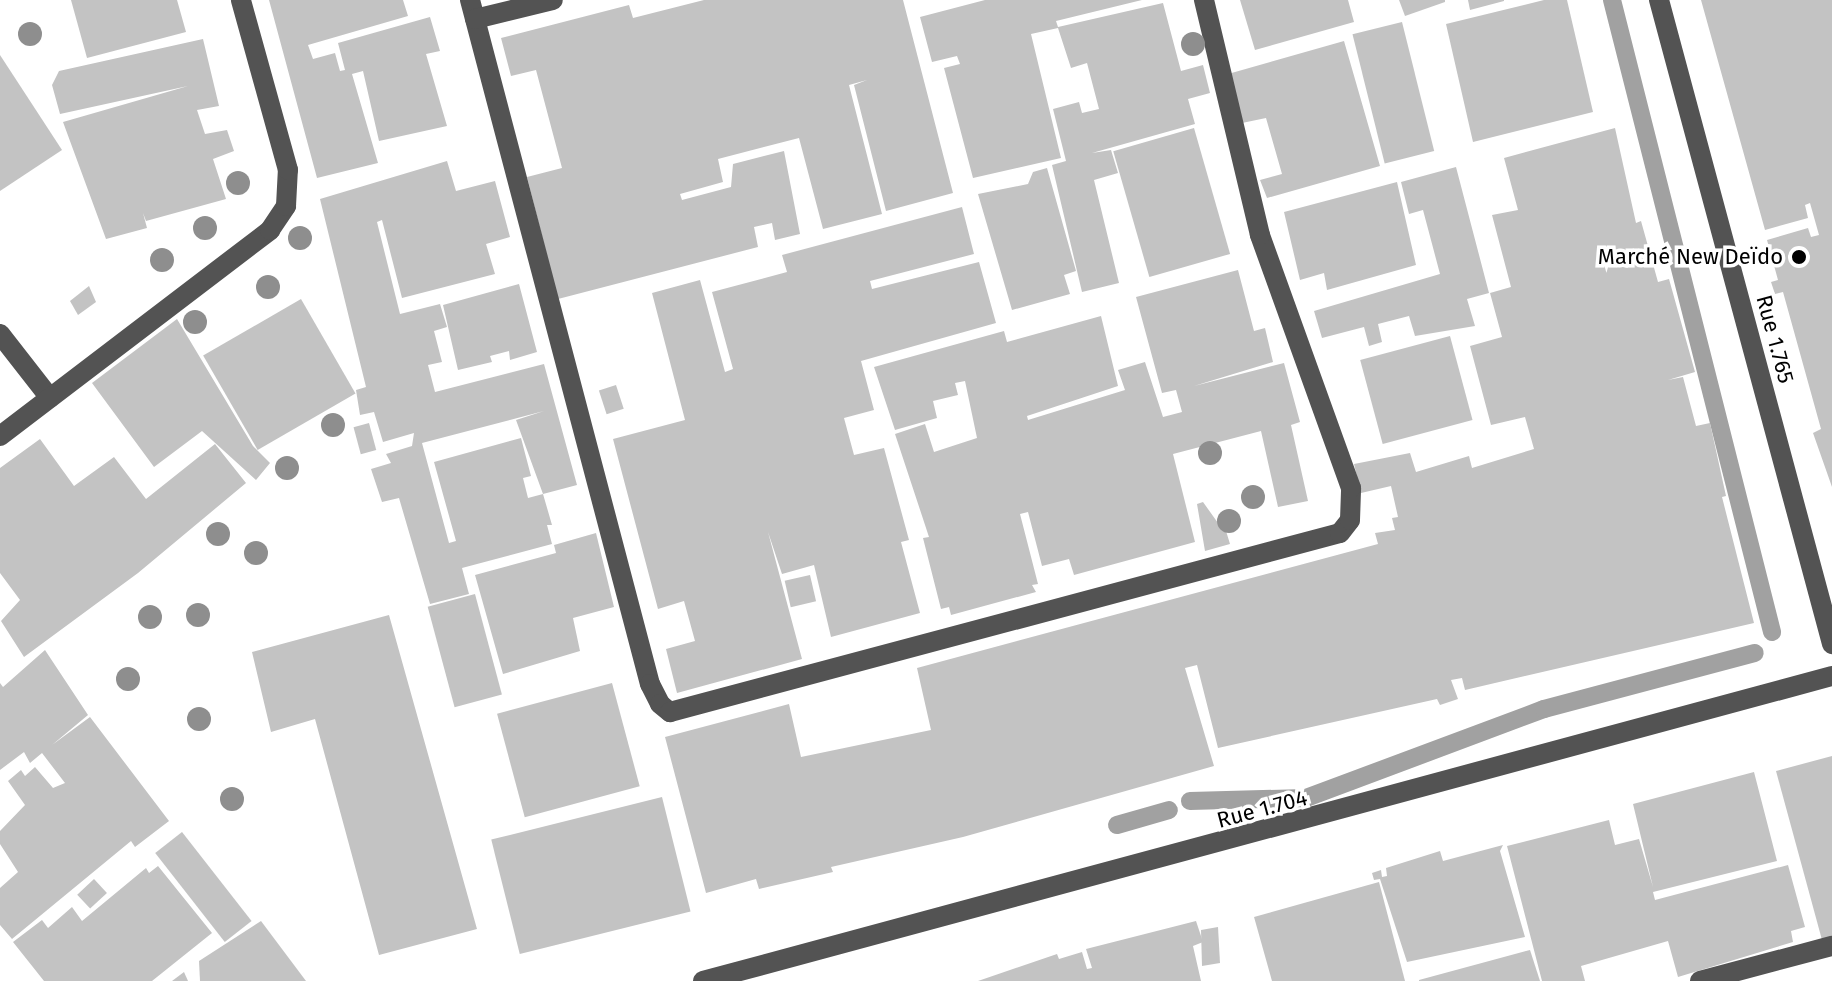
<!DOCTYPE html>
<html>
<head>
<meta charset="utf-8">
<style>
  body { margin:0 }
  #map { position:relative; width:1832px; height:981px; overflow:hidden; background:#fff; font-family:"Fira Sans",sans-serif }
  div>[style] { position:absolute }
  .stream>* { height:18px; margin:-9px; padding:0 9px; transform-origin:9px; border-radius:9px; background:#a1a1a1 }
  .building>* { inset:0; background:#c3c3c3; transform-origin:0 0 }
  .minor>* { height:20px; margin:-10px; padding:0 10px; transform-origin:10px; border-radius:10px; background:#535353 }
  .trees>* { width:24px; height:24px; margin:-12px; border-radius:50%; background:#8e8e8e }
  .dots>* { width:22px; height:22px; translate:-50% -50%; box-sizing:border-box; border:4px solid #fff; border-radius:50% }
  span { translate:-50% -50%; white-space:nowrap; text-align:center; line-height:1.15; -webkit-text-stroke:7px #fff; paint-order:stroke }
  .poi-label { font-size:22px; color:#000 }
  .right { translate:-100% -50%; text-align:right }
  .street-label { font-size:22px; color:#000 }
</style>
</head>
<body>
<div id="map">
  <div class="stream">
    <i style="left:1612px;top:0;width:652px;rotate:75.79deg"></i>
    <i style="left:1190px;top:801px;width:116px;rotate:-1.5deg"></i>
    <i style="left:1306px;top:798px;width:254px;rotate:-20.5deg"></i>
    <i style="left:1544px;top:709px;width:218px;rotate:-14.9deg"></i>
    <i style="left:1117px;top:825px;width:54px;rotate:-16.1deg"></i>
  </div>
  <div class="building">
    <i style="clip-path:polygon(71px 0,177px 0,186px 32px,87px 58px)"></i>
    <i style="clip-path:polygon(269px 0,403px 0,408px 16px,308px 45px,313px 59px,335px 53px,340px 71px,345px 70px,338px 43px,430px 17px,440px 51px,426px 54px,447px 126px,379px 141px,363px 71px,352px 74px,378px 163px,317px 178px)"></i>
    <i style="clip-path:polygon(704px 0,903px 0,953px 193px,886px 211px,854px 85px,867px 80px,849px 85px,882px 214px,823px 229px,799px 138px,718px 159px,723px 182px,680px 194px,682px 200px,731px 187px,733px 164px,784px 151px,800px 234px,775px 240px,772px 223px,754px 227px,758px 247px,558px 299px,527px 177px,562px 168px,536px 70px,511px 76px,501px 38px,629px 5px,633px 18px)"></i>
    <i style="clip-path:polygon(985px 0,1142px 0,1056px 21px,1058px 27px,1163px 3px,1181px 71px,1203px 65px,1210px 93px,1188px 99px,1195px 124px,1092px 153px,1111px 150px,1118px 173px,1094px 180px,1119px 283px,1082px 292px,1052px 165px,1066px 161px,1053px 109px,1079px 102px,1082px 113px,1099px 109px,1087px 63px,1071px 68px,1058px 28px,1031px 34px,1061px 158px,973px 178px,944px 68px,960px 64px,957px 56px,932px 62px,920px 17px)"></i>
    <i style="clip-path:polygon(1240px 0,1348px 0,1354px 22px,1255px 50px)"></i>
    <i style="clip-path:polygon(1399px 0,1445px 0,1445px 2px,1405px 16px)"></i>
    <i style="clip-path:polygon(1468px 0,1504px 0,1504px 1px,1470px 10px)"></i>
    <i style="clip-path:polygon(1544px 0,1567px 0,1593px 112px,1473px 142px,1446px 24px)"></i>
    <i style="clip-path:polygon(1701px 0,1832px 0,1832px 487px,1813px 433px,1821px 429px,1783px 292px,1775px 294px,1771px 282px,1778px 280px,1767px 240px,1808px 228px,1811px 237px,1819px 235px,1810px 203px,1805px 205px,1808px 218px,1765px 230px)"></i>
    <i style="left:1402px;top:22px;width:133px;height:51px;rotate:76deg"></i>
    <i style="clip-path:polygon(203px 39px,219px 106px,197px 110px,205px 134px,227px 130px,234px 151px,213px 159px,226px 199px,146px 221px,143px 213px,147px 228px,106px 239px,63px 122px,188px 86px,60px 114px,52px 85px,59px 71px)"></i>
    <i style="clip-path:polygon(1344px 41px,1380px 166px,1267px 198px,1260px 180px,1282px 174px,1266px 118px,1242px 123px,1228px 74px)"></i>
    <i style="clip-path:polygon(0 55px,62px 150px,0 191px)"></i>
    <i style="left:1194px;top:128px;width:131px;height:84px;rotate:74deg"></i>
    <i style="clip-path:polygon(1615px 128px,1636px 223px,1641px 221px,1658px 282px,1669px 279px,1695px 372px,1668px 380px,1683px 377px,1696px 426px,1710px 423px,1726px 496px,1722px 497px,1754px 623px,1465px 690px,1462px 678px,1451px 680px,1458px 699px,1440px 705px,1437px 699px,1218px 748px,1197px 665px,1185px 668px,1214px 766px,963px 837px,831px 867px,833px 872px,759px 889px,756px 879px,706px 893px,665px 737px,789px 704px,801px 757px,931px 730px,917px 668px,1378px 544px,1375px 533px,1395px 530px,1392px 518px,1398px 517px,1391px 486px,1361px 493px,1354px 464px,1410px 453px,1416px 472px,1469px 456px,1472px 468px,1534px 449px,1525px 417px,1491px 425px,1470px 346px,1502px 337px,1490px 293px,1511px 287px,1492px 215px,1518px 210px,1504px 158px)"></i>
    <i style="clip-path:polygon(447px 161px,456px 191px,495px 181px,510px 237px,486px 244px,495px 274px,402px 298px,382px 220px,377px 222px,400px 314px,440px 304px,447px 327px,434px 331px,442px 362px,428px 365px,435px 392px,544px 364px,577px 485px,543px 494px,516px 420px,544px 411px,422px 443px,449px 543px,456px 541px,434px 462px,521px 438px,531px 476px,523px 478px,528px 498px,543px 494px,552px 525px,547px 525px,552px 544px,462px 568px,469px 594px,430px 604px,399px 498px,382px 502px,371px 469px,391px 463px,386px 454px,412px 446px,414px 433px,383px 442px,374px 412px,360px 415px,356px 390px,366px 387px,320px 199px)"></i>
    <i style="clip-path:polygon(1456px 167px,1489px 293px,1467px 299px,1475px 326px,1415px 336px,1409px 316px,1378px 324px,1382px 342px,1369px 346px,1364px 327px,1322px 338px,1314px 311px,1440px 274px,1423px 210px,1409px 214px,1401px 182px)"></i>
    <i style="clip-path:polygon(1047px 168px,1076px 271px,1064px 275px,1070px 294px,1012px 310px,978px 194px,1028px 184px,1033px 172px)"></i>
    <i style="clip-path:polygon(1397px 182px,1416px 265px,1327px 290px,1324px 273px,1300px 280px,1284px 212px)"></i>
    <i style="clip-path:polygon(962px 207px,974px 254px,870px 281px,872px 289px,979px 262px,996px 323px,861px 361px,874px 410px,844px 418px,854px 455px,884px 448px,909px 540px,901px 542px,920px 613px,831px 637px,814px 565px,782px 574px,768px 532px,802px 659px,677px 693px,666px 649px,695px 641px,684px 601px,658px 609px,613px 439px,685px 420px,652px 293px,700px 280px,725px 372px,733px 369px,712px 292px,787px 272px,782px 255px)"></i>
    <i style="clip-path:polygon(1238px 270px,1254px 331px,1265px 328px,1273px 362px,1194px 386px,1284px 363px,1300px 422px,1291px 425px,1308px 501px,1278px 507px,1261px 431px,1173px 454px,1195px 542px,1074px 575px,1069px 559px,1042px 566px,1028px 512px,1020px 514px,1038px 584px,1032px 585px,1036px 592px,951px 615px,949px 607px,941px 609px,923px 538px,929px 537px,895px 434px,925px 424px,934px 452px,977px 438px,965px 381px,955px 383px,958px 395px,933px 401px,937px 418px,895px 430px,874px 367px,1004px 331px,1007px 342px,1101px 316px,1118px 386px,1027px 416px,1028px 420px,1125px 390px,1118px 370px,1145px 362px,1163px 417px,1182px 412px,1176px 390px,1162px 393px,1136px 297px)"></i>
    <i style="clip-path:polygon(519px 284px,537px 352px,510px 360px,509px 351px,490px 356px,492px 362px,458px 370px,443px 305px)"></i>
    <i style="clip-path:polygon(89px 286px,96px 302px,78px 315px,70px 301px)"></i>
    <i style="left:301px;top:299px;width:109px;height:113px;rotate:60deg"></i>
    <i style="clip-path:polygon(177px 319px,253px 446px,270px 463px,256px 480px,202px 431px,154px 467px,92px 383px)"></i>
    <i style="left:1450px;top:336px;width:87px;height:93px;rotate:75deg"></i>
    <i style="left:616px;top:385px;width:25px;height:18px;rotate:72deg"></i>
    <i style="left:369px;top:423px;width:28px;height:16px;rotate:75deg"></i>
    <i style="clip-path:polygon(40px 439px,74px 486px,114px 457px,146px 499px,215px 444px,246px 483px,138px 573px,24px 657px,1px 621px,20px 600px,0 573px,0 468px)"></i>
    <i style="clip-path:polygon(1203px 502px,1218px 523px,1223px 521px,1230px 544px,1205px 551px,1197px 504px)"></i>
    <i style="clip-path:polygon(596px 533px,614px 607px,573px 618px,580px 651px,503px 674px,475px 575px,556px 553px,554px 545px)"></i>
    <i style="left:810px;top:575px;width:27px;height:26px;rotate:77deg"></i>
    <i style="left:475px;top:594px;width:104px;height:49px;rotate:75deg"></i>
    <i style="clip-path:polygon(389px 615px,477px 929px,379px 955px,315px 719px,271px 732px,252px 652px)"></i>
    <i style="clip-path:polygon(45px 650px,88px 715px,52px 745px,90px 717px,169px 821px,135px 847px,131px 841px,12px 939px,0 925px,0 888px,18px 872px,0 844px,0 831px,25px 805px,8px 781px,21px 770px,25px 776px,35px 767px,53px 788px,65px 783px,42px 753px,30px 763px,24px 752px,0 770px,0 683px,3px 687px)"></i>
    <i style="left:612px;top:683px;width:107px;height:119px;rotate:75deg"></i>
    <i style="clip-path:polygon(1832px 756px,1832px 937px,1822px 940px,1776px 771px)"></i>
    <i style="clip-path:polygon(1754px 772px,1777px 861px,1653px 892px,1655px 900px,1788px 865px,1805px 927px,1791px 931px,1793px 942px,1678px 977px,1668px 941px,1581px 966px,1585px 981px,1542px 981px,1507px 846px,1609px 820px,1615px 845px,1639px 839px,1653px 887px,1633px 804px)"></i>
    <i style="left:662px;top:797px;width:118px;height:176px;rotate:76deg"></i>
    <i style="left:182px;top:832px;width:113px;height:34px;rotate:52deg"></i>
    <i style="clip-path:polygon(1503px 845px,1500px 851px,1525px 937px,1407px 962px,1380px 879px,1374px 880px,1372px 873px,1381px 870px,1382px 877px,1387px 876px,1386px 868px,1440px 851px,1443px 861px)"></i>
    <i style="clip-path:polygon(158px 866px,212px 933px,152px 981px,44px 981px,13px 942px,42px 920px,48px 928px,72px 907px,82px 921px,146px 868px,149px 873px)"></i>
    <i style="left:94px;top:879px;width:19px;height:23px;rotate:47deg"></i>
    <i style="clip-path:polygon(1379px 882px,1405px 981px,1272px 981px,1254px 917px)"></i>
    <i style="clip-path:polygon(261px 921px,306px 981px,200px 981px,199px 961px)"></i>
    <i style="clip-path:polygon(1196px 921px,1203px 942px,1193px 946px,1201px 981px,978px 981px,1057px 954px,1059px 959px,1082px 952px,1087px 969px,1092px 968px,1086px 949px)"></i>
    <i style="clip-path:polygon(1218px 927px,1220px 963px,1202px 966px,1201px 930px)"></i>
    <i style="clip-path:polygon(1530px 950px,1540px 981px,1419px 981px,1419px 980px)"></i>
    <i style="clip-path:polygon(184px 972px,188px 981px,172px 981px)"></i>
  </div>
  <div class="minor">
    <i style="left:470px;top:0;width:707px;rotate:75.26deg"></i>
    <i style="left:650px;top:684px;width:22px;rotate:63deg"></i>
    <i style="left:660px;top:704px;width:13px;rotate:39deg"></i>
    <i style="left:670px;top:712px;width:693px;rotate:-14.96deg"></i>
    <i style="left:1340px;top:533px;width:16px;rotate:-52deg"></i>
    <i style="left:1350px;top:520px;width:32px;rotate:-88deg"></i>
    <i style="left:1351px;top:488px;width:269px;rotate:-109.8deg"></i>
    <i style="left:1260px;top:235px;width:242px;rotate:-103.4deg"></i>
    <i style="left:1659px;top:0;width:667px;rotate:74.96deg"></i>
    <i style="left:475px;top:19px;width:80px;rotate:-13.7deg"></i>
    <i style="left:0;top:334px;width:81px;rotate:52deg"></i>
    <i style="left:0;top:436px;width:340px;rotate:-37.3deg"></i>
    <i style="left:270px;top:230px;width:29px;rotate:-56deg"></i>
    <i style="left:286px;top:206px;width:36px;rotate:-87deg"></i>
    <i style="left:288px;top:170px;width:176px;rotate:-105.5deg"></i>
    <i style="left:703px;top:981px;width:1169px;rotate:-15.12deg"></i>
    <i style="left:1700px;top:981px;width:137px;rotate:-14.9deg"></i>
  </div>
  <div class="trees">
    <i style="left:30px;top:34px"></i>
    <i style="left:1193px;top:44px"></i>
    <i style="left:238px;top:183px"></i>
    <i style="left:205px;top:228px"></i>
    <i style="left:300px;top:238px"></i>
    <i style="left:162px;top:260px"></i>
    <i style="left:268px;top:287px"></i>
    <i style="left:195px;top:322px"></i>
    <i style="left:333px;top:425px"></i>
    <i style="left:1210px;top:453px"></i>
    <i style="left:287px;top:468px"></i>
    <i style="left:1253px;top:497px"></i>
    <i style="left:1229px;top:521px"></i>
    <i style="left:218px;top:534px"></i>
    <i style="left:256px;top:553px"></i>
    <i style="left:198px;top:615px"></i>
    <i style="left:150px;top:617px"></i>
    <i style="left:128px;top:679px"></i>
    <i style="left:199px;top:719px"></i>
    <i style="left:232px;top:799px"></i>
  </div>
  <div class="dots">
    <i style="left:1799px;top:257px;background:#000"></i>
  </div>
  <div class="poi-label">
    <span class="right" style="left:1783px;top:257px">Marché New Deïdo</span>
  </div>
  <div class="street-label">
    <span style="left:1775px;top:339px;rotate:75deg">Rue 1.765</span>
    <span style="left:1262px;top:809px;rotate:-15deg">Rue 1.704</span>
  </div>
</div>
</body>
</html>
